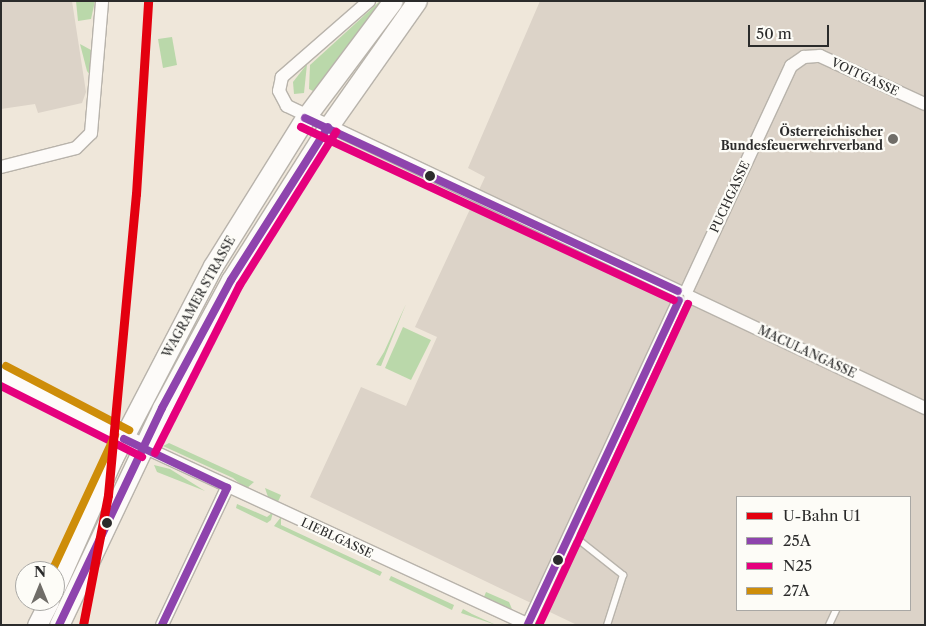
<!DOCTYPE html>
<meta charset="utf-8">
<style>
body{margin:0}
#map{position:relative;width:926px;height:626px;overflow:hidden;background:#efe7da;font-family:"Libre Caslon Text",serif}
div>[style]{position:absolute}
.industrial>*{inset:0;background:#dcd3c8}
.green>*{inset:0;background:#bad8aa}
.roads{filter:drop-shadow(1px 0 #b8b3ab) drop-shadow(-1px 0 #b8b3ab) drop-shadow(0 1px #b8b3ab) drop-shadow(0 -1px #b8b3ab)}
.lane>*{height:6px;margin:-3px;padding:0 3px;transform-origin:3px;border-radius:3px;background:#fdfbf9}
.street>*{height:12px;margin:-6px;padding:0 6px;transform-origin:6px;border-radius:6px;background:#fdfbf9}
.secondary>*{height:16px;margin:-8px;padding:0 8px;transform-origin:8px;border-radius:8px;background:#fdfbf9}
.primary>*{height:19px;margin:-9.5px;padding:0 9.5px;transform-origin:9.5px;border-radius:9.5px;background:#fdfbf9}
.bus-1>*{height:8px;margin:-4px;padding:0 4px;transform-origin:4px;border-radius:4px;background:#8e44ad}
.bus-2>*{height:8px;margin:-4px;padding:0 4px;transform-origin:4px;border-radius:4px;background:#e5007d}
.bus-3>*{height:8px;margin:-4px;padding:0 4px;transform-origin:4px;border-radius:4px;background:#ce8d09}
.metro-1>*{height:9px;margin:-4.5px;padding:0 4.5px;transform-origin:4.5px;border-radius:4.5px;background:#e3000f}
.dots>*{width:14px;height:14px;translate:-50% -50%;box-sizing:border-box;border:2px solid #fdfcf7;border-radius:50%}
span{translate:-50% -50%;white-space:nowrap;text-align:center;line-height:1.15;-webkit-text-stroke:4.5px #fdfcf7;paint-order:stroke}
.street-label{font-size:12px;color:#2b2b2b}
.poi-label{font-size:12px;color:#2b2b2b;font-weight:700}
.right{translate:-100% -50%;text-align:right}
.frame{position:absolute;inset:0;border:2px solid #2b2b2b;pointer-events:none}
.legend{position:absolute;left:736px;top:496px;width:175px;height:115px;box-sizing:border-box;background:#fdfcf7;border:1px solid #a9a8a5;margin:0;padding:6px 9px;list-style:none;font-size:15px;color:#2b2b2b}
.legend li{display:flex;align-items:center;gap:10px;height:25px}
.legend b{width:25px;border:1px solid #a9a8a5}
.north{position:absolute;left:15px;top:561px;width:50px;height:50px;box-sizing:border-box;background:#fdfcf7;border:1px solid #a9a8a5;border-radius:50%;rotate:0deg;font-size:14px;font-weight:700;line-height:20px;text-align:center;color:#2b2b2b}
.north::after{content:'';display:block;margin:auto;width:18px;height:22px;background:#706d68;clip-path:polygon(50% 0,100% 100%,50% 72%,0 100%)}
.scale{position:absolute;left:748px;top:25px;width:81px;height:22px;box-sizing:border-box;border:2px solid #2b2b2b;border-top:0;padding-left:6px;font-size:15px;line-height:18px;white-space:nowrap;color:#2b2b2b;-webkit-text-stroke:4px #fdfcf7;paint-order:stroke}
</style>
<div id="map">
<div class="industrial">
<div style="clip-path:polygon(1px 1px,72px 1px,86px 92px,82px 103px,38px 113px,35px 104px,1px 109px)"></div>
<div style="clip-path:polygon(evenodd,540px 1px,925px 1px,925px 625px,577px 625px,310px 497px,361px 387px,406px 406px,437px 337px,415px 327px,485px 177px,468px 168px,540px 1px,737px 497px,910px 497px,910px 610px,737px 610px,737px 497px)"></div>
</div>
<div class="green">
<div style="clip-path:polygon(76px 1px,95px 1px,91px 19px,78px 21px)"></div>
<div style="clip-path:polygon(380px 1px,384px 1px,354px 42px,313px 91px,309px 89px,310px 65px)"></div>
<div style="clip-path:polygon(172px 37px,177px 65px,163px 68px,158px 39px)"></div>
<div style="clip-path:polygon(80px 44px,91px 50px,90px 75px,87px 71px)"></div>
<div style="clip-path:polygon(307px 64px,304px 93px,294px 94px,293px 82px)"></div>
<div style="clip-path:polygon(406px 304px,381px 366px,376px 365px,384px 352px)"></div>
<div style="clip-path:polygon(403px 327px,431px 340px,411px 380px,385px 368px)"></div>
<div style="clip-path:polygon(169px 443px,254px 482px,246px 489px,233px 478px,163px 446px)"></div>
<div style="clip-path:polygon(154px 465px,170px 469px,205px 491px,157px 472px)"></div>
<div style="clip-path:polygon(265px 488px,281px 495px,277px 504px,269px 500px)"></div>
<div style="clip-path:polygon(237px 504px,267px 517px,273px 512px,271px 520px,267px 523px,236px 508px)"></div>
<div style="clip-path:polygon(281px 517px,281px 525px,382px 572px,380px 576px,274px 526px)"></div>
<div style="clip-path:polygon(391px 576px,454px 605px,452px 610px,389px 580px)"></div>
<div style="clip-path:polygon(486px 592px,509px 602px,512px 609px,488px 601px,484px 597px)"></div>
<div style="clip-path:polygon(463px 609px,472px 614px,496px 625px,461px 613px)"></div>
</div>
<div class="roads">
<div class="lane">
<div style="left:570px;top:533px;width:68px;rotate:38.4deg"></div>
<div style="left:623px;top:575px;width:52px;rotate:107.7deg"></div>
<div style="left:829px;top:625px;width:17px;rotate:-65deg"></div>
</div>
<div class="street">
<div style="left:369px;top:1px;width:116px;rotate:138.9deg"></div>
<div style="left:282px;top:77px;width:14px;rotate:102deg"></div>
<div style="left:279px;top:91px;width:17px;rotate:62deg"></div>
<div style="left:287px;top:106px;width:433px;rotate:25.3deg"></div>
<div style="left:1px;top:167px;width:77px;rotate:-14.2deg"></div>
<div style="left:76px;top:148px;width:21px;rotate:-45deg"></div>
<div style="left:91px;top:133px;width:132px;rotate:-85.2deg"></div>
<div style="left:687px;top:290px;width:247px;rotate:-65.1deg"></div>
<div style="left:791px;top:66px;width:16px;rotate:-35deg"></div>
<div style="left:804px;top:57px;width:16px;rotate:-4deg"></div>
<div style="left:820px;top:56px;width:115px;rotate:24.6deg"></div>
<div style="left:690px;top:297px;width:260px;rotate:25.3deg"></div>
<div style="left:146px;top:448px;width:422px;rotate:24.8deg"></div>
<div style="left:528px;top:624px;width:357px;rotate:-65deg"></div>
<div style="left:162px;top:625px;width:152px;rotate:-64.6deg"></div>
</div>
<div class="secondary">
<div style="left:1px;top:375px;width:162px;rotate:26.7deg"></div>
</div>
<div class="primary">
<div style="left:55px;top:588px;width:142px;rotate:-66deg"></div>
<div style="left:113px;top:458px;width:216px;rotate:-62.5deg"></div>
<div style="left:213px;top:266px;width:174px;rotate:-58.1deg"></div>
<div style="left:305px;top:118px;width:146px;rotate:-53.1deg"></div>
<div style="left:37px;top:625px;width:27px;rotate:-63deg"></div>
<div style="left:59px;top:625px;width:240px;rotate:-64.6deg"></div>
<div style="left:162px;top:408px;width:145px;rotate:-61.7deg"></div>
<div style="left:231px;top:280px;width:181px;rotate:-57.6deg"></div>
<div style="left:328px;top:127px;width:154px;rotate:-54.8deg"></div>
</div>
</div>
<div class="bus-1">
<div style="left:305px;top:118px;width:411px;rotate:24.9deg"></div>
<div style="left:124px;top:439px;width:114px;rotate:25.4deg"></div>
<div style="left:528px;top:624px;width:357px;rotate:-65deg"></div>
<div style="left:59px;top:625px;width:240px;rotate:-64.6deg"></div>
<div style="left:162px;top:408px;width:145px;rotate:-61.7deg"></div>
<div style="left:231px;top:280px;width:181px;rotate:-57.6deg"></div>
<div style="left:162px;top:625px;width:152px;rotate:-64.6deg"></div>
</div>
<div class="bus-2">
<div style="left:301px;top:127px;width:411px;rotate:24.9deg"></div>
<div style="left:1px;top:386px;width:158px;rotate:26.7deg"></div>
<div style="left:155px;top:453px;width:188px;rotate:-63.2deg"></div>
<div style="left:240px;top:285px;width:181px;rotate:-57.9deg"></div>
<div style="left:539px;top:625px;width:354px;rotate:-65.1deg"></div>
</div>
<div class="bus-3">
<div style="left:6px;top:366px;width:139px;rotate:27.5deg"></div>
<div style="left:52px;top:571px;width:150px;rotate:-65.1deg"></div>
</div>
<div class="metro-1">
<div style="left:83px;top:625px;width:132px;rotate:-79.1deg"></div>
<div style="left:108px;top:495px;width:302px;rotate:-84.7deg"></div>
<div style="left:136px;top:194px;width:193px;rotate:-86.4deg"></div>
</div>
<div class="dots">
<div style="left:893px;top:139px;background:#706d68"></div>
<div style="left:430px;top:176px;background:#2b2b2b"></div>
<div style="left:107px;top:523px;background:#2b2b2b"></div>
<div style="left:558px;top:560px;background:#2b2b2b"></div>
</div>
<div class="street-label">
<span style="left:865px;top:77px;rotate:25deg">VOITGASSE</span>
<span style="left:730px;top:197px;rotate:-65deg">PUCHGASSE</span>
<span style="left:199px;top:297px;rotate:-61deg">WAGRAMER STRASSE</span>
<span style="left:807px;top:352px;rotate:25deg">MACULANGASSE</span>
<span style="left:337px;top:538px;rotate:25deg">LIEBLGASSE</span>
</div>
<div class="poi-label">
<span class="right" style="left:883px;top:139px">Österreichischer<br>Bundesfeuerwehrverband</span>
</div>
<div class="frame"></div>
<ul class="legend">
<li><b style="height:6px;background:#e3000f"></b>U-Bahn U1</li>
<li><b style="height:6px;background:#8e44ad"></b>25A</li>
<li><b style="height:6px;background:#e5007d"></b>N25</li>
<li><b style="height:6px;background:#ce8d09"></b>27A</li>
</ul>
<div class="north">N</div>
<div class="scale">50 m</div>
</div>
